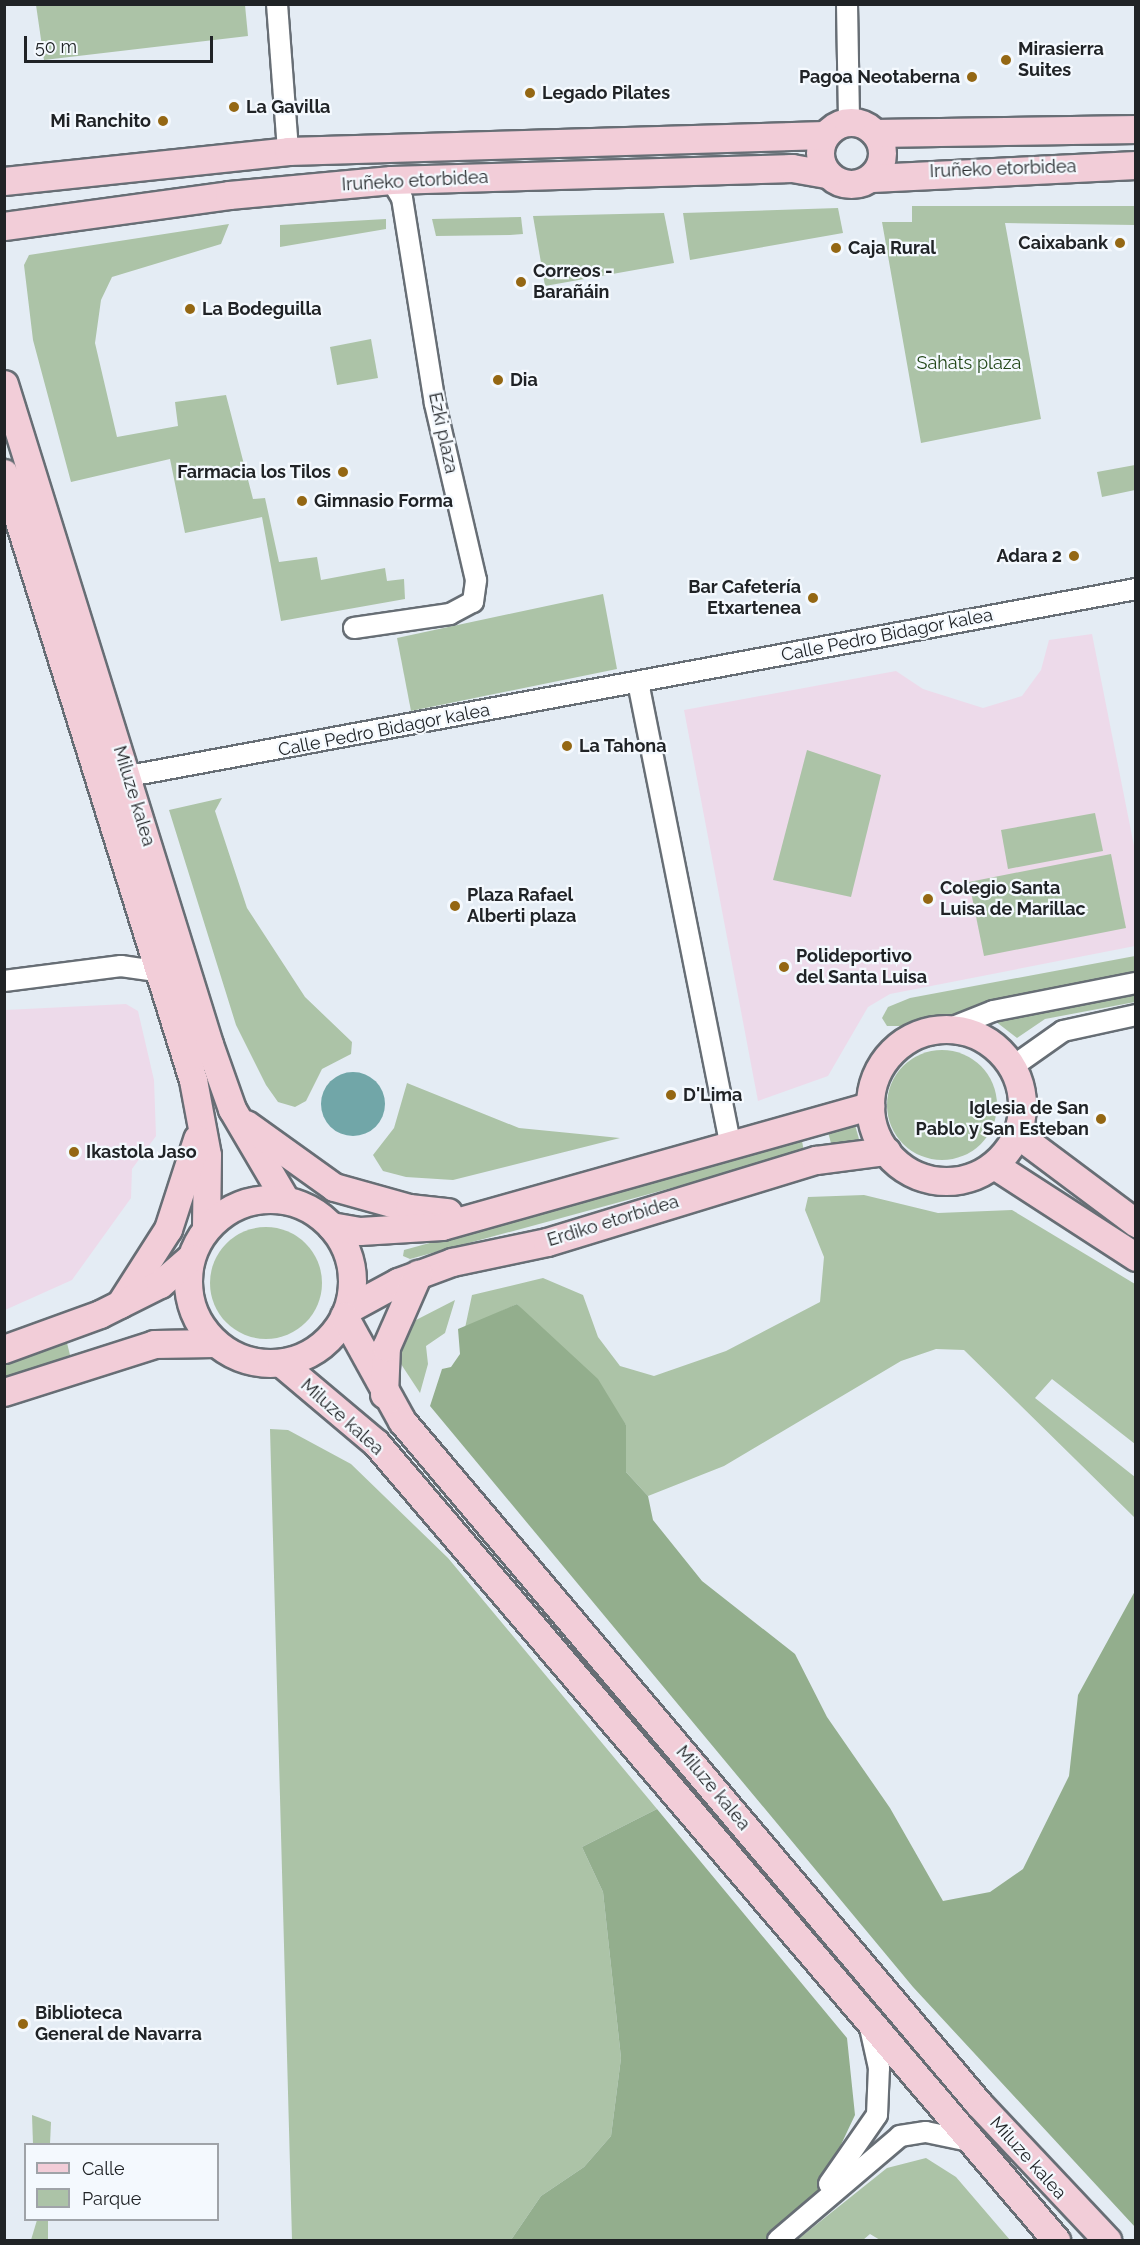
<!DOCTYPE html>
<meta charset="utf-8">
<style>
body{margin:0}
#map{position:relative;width:1140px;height:2245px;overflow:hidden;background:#e4ecf4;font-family:Raleway,sans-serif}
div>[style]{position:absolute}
.education>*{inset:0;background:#eddaea}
.green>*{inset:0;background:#acc3a7}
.round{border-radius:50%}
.forest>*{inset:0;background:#93ae8d}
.water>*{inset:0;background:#71a6a8}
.roads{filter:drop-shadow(2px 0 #676e75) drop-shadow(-2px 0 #676e75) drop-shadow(0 2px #676e75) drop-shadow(0 -2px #676e75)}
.street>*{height:20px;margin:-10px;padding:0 10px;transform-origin:10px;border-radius:10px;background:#fff}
.secondary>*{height:27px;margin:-13.5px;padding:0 13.5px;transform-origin:13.5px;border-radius:13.5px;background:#f2cdd8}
.secondary>.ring{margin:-13.5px;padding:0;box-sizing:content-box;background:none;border:27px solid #f2cdd8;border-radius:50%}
.dots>*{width:16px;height:16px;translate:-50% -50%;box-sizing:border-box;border:3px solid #f4f9fe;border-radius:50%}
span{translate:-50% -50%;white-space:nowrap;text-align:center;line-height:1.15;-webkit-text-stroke:4.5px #f4f9fe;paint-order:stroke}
.poi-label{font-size:18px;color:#202326;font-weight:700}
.left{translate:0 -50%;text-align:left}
.right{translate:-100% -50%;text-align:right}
.street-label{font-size:18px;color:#202326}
.park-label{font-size:18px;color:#214617}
.frame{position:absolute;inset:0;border:6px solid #202326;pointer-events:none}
.legend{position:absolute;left:24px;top:2143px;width:195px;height:78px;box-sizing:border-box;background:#f4f9fe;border:2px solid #9fa3a8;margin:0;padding:8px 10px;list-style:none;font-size:18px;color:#202326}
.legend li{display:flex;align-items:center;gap:12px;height:30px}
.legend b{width:30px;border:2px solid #9fa3a8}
.scale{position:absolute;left:24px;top:36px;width:189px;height:27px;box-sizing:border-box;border:3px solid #202326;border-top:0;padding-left:8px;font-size:18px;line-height:21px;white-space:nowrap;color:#202326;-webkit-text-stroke:4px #f4f9fe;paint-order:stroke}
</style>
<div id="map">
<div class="education">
<div style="clip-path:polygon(1092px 634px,1135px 851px,1135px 946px,890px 994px,868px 1007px,828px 1076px,758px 1101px,684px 710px,896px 671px,923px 689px,983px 708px,1022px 696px,1041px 670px,1049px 640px)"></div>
<div style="clip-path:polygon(126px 1004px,138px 1011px,154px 1080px,156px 1136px,132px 1169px,131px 1198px,72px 1280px,5px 1310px,5px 1010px)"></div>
</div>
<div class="green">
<div style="clip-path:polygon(36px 5px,245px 5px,248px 36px,44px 60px)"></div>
<div style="clip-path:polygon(912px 206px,1135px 206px,1135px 225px,1005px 223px,1041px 419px,921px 443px,882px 222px,912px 222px)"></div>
<div style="clip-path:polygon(838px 208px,843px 233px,690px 260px,683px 213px)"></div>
<div style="clip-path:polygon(664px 213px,674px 263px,545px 286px,533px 216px)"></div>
<div style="clip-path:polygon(521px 217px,523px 234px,510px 235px,436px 236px,432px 219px)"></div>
<div style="clip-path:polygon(386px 219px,386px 229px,280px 247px,280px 225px)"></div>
<div style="clip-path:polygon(229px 224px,221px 244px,112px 277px,101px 300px,95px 343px,117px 437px,178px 426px,175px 402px,226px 395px,253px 499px,265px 498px,279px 562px,317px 557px,321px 580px,385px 568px,387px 581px,404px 579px,405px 599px,281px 621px,262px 517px,185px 533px,170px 459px,71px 482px,33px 340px,24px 265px,29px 255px)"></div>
<div style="clip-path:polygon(371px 339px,378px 378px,337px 385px,330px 347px)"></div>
<div style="clip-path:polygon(1135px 465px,1135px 490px,1102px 497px,1097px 472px)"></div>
<div style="clip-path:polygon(603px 594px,617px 669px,411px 711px,397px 638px)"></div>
<div style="clip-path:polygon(807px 750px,881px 775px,851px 897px,773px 880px)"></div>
<div style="clip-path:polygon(222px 798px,215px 811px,247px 908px,305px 997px,352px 1042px,351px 1054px,322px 1069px,306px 1101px,295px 1107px,278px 1102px,266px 1085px,236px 1025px,169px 810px)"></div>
<div style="clip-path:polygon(1095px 813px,1103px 851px,1008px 869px,1001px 830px)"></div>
<div style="clip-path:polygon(1111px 854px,1126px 928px,984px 956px,969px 882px)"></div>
<div style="clip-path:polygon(1135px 956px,1135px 974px,901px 1026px,887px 1026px,882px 1018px,888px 1007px,910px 998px)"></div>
<div style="clip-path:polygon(1135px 995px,1135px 1002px,1045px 1019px,1017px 1038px,995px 1021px)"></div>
<div class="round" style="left:887px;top:1050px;width:110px;height:110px"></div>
<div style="clip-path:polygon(407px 1083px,519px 1128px,620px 1138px,453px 1180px,406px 1177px,383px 1171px,373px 1155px,394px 1128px)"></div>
<div style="clip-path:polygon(855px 1125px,859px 1139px,832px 1147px,828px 1132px)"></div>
<div style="clip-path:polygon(802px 1141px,804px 1152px,410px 1259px,403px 1256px,404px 1250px)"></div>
<div style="clip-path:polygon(864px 1195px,938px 1213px,1012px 1210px,1135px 1284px,1135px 1444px,1052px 1379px,1035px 1398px,1135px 1477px,1135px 1518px,964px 1350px,936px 1349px,901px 1361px,724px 1466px,648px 1496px,626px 1472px,626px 1425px,517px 1304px,465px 1328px,472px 1295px,543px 1278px,583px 1295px,598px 1337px,620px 1366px,654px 1376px,726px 1351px,820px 1302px,824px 1257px,805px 1210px,808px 1197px)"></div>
<div class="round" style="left:210px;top:1227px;width:112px;height:112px"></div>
<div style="clip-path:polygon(455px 1300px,445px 1333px,426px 1346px,428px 1364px,420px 1393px,399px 1361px,404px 1337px,416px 1320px)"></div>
<div style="clip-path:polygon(67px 1343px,70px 1355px,5px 1378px,5px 1365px)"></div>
<div style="clip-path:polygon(270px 1429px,288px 1430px,351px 1464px,448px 1558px,657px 1809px,582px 1847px,603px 1892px,621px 2058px,611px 2136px,584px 2167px,541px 2196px,511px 2240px,292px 2240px)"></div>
<div style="clip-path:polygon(32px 2115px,51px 2122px,50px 2144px,33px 2144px)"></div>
<div style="clip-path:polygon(926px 2158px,956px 2177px,1010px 2240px,880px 2240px,870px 2234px,863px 2240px,797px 2240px,887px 2168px)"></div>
<div style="clip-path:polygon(37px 2220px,48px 2220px,48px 2240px,31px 2240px)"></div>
</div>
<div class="forest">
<div style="clip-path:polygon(517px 1304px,598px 1379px,626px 1425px,626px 1472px,648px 1496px,653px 1520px,702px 1581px,795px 1654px,827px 1717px,890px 1808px,943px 1901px,990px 1892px,1023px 1869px,1069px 1776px,1078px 1695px,1135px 1591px,1135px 2227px,913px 1987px,430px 1406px,442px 1369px,451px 1367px,460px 1354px,458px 1329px)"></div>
<div style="clip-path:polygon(657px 1809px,847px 2038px,855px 2115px,796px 2240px,511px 2240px,541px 2196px,584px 2167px,611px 2136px,621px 2058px,603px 1892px,582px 1847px)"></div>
</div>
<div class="water">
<div class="round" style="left:321px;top:1072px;width:64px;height:64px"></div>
</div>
<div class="roads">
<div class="street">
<div style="left:277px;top:4px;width:147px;rotate:85.7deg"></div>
<div style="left:847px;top:4px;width:118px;rotate:89deg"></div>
<div style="left:354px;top:628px;width:97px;rotate:-8.3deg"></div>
<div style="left:450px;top:614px;width:26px;rotate:-28deg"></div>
<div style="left:473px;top:602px;width:22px;rotate:-82deg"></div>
<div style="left:476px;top:580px;width:181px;rotate:-103.1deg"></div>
<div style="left:435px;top:404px;width:209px;rotate:-99.1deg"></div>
<div style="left:402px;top:198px;width:21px;rotate:-121deg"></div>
<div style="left:638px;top:682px;width:475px;rotate:78.7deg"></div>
<div style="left:129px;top:776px;width:1024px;rotate:-10.52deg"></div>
<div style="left:4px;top:981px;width:118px;rotate:-7.3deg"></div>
<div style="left:121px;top:966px;width:41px;rotate:8.3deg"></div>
<div style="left:948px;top:1029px;width:48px;rotate:-21.8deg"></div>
<div style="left:993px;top:1011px;width:146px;rotate:-11.1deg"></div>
<div style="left:1012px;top:1067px;width:62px;rotate:-35.2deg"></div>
<div style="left:1063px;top:1031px;width:75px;rotate:-12.4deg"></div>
<div style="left:829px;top:2184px;width:84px;rotate:-55.2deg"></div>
<div style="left:877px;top:2115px;width:47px;rotate:-87.6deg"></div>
<div style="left:879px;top:2068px;width:46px;rotate:-102.5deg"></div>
<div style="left:778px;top:2240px;width:160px;rotate:-40.4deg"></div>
<div style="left:900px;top:2136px;width:26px;rotate:-9deg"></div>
<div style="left:926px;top:2132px;width:44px;rotate:11.8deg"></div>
</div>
<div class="secondary">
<div class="ring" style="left:820px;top:122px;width:35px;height:35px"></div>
<div style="left:875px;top:133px;width:261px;rotate:-0.9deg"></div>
<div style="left:872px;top:178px;width:264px;rotate:-2.8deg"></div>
<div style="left:4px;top:181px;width:286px;rotate:-6deg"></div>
<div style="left:288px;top:151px;width:537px;rotate:-1.71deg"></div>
<div style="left:4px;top:226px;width:227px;rotate:-7.8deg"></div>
<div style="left:229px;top:195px;width:163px;rotate:-5.3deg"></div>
<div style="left:391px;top:180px;width:401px;rotate:-1.7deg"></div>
<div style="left:792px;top:168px;width:36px;rotate:10deg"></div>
<div style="left:4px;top:384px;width:691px;rotate:72.74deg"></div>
<div style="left:209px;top:1044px;width:69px;rotate:70.5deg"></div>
<div style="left:232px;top:1109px;width:104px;rotate:59.5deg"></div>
<div style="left:4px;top:473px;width:636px;rotate:72.71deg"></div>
<div style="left:193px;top:1080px;width:76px;rotate:79.4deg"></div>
<div style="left:207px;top:1155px;width:72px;rotate:90.8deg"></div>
<div class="ring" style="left:870px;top:1029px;width:125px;height:125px"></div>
<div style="left:246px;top:1124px;width:108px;rotate:35.6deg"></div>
<div style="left:334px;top:1187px;width:78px;rotate:15.6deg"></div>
<div style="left:409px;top:1208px;width:39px;rotate:6deg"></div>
<div style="left:1017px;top:1134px;width:149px;rotate:36.8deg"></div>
<div style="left:994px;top:1165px;width:169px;rotate:32.9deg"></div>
<div class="ring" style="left:188px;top:1199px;width:137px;height:137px"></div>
<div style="left:331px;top:1226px;width:29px;rotate:10deg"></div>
<div style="left:360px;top:1231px;width:82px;rotate:-3.5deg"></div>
<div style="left:442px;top:1226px;width:445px;rotate:-15.7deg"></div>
<div style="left:120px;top:1304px;width:89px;rotate:-57.4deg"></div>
<div style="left:168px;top:1229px;width:95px;rotate:-72.1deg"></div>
<div style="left:348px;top:1309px;width:57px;rotate:-28.4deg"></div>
<div style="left:398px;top:1282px;width:58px;rotate:-20.3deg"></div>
<div style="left:452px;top:1262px;width:97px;rotate:-11.9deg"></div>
<div style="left:547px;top:1242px;width:281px;rotate:-17deg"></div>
<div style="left:816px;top:1160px;width:71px;rotate:-7.3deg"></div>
<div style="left:344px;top:1316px;width:120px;rotate:61.1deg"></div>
<div style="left:402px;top:1421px;width:894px;rotate:49.81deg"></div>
<div style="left:979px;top:2104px;width:187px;rotate:46.7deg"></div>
<div style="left:4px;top:1349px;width:102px;rotate:-20deg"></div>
<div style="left:100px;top:1314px;width:67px;rotate:-26.6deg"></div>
<div style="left:160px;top:1284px;width:40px;rotate:-41deg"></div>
<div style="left:281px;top:1363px;width:124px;rotate:40.1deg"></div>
<div style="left:376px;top:1443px;width:1048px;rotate:49.53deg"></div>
<div style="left:4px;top:1392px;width:157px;rotate:-17.7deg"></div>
<div style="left:154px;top:1344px;width:61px;rotate:-0.9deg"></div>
<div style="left:384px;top:1394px;width:47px;rotate:-87.6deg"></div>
<div style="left:386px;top:1347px;width:80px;rotate:-66.3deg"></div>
</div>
</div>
<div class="dots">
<div style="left:1006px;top:60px;background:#946713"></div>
<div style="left:972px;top:77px;background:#946713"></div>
<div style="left:530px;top:93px;background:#946713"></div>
<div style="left:234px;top:107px;background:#946713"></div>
<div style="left:163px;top:121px;background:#946713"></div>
<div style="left:1120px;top:243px;background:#946713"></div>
<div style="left:836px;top:248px;background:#946713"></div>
<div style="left:521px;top:282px;background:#946713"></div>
<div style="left:190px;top:309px;background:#946713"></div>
<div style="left:498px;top:380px;background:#946713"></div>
<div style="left:343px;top:472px;background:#946713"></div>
<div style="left:302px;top:501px;background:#946713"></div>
<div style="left:1074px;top:556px;background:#946713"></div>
<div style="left:813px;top:598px;background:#946713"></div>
<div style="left:567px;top:746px;background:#946713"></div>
<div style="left:928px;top:899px;background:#946713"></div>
<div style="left:455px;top:906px;background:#946713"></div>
<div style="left:784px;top:967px;background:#946713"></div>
<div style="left:671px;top:1095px;background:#946713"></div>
<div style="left:1101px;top:1119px;background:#946713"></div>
<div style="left:74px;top:1152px;background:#946713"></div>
<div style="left:23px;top:2024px;background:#946713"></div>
</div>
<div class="poi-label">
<span class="left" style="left:1018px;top:60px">Mirasierra<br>Suites</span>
<span class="right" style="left:960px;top:77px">Pagoa Neotaberna</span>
<span class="left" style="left:542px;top:93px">Legado Pilates</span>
<span class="left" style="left:246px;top:107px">La Gavilla</span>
<span class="right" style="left:151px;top:121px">Mi Ranchito</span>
<span class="right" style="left:1108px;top:243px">Caixabank</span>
<span class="left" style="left:848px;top:248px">Caja Rural</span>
<span class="left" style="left:533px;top:282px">Correos -<br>Barañáin</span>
<span class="left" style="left:202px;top:309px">La Bodeguilla</span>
<span class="left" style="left:510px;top:380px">Dia</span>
<span class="right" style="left:331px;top:472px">Farmacia los Tilos</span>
<span class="left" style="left:314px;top:501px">Gimnasio Forma</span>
<span class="right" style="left:1062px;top:556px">Adara 2</span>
<span class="right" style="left:801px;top:598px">Bar Cafetería<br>Etxartenea</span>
<span class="left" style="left:579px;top:746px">La Tahona</span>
<span class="left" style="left:940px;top:899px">Colegio Santa<br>Luisa de Marillac</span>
<span class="left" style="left:467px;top:906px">Plaza Rafael<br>Alberti plaza</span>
<span class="left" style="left:796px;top:967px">Polideportivo<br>del Santa Luisa</span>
<span class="left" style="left:683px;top:1095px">D'Lima</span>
<span class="right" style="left:1089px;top:1119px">Iglesia de San<br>Pablo y San Esteban</span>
<span class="left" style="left:86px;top:1152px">Ikastola Jaso</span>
<span class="left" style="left:35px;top:2024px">Biblioteca<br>General de Navarra</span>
</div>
<div class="street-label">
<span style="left:1003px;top:169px;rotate:-2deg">Iruñeko etorbidea</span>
<span style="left:415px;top:181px;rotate:-3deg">Iruñeko etorbidea</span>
<span style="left:443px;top:433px;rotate:78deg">Ezki plaza</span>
<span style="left:887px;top:635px;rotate:-11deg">Calle Pedro Bidagor kalea</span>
<span style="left:384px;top:730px;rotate:-11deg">Calle Pedro Bidagor kalea</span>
<span style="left:134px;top:796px;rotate:73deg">Miluze kalea</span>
<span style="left:613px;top:1221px;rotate:-17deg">Erdiko etorbidea</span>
<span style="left:342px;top:1417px;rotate:42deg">Miluze kalea</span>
<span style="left:713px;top:1788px;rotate:50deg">Miluze kalea</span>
<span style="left:1028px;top:2158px;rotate:48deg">Miluze kalea</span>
</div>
<div class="park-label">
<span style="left:969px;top:363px">Sahats plaza</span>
</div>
<div class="frame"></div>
<ul class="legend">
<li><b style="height:8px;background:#f2cdd8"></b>Calle</li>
<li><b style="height:16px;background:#acc3a7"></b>Parque</li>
</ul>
<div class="scale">50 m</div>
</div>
